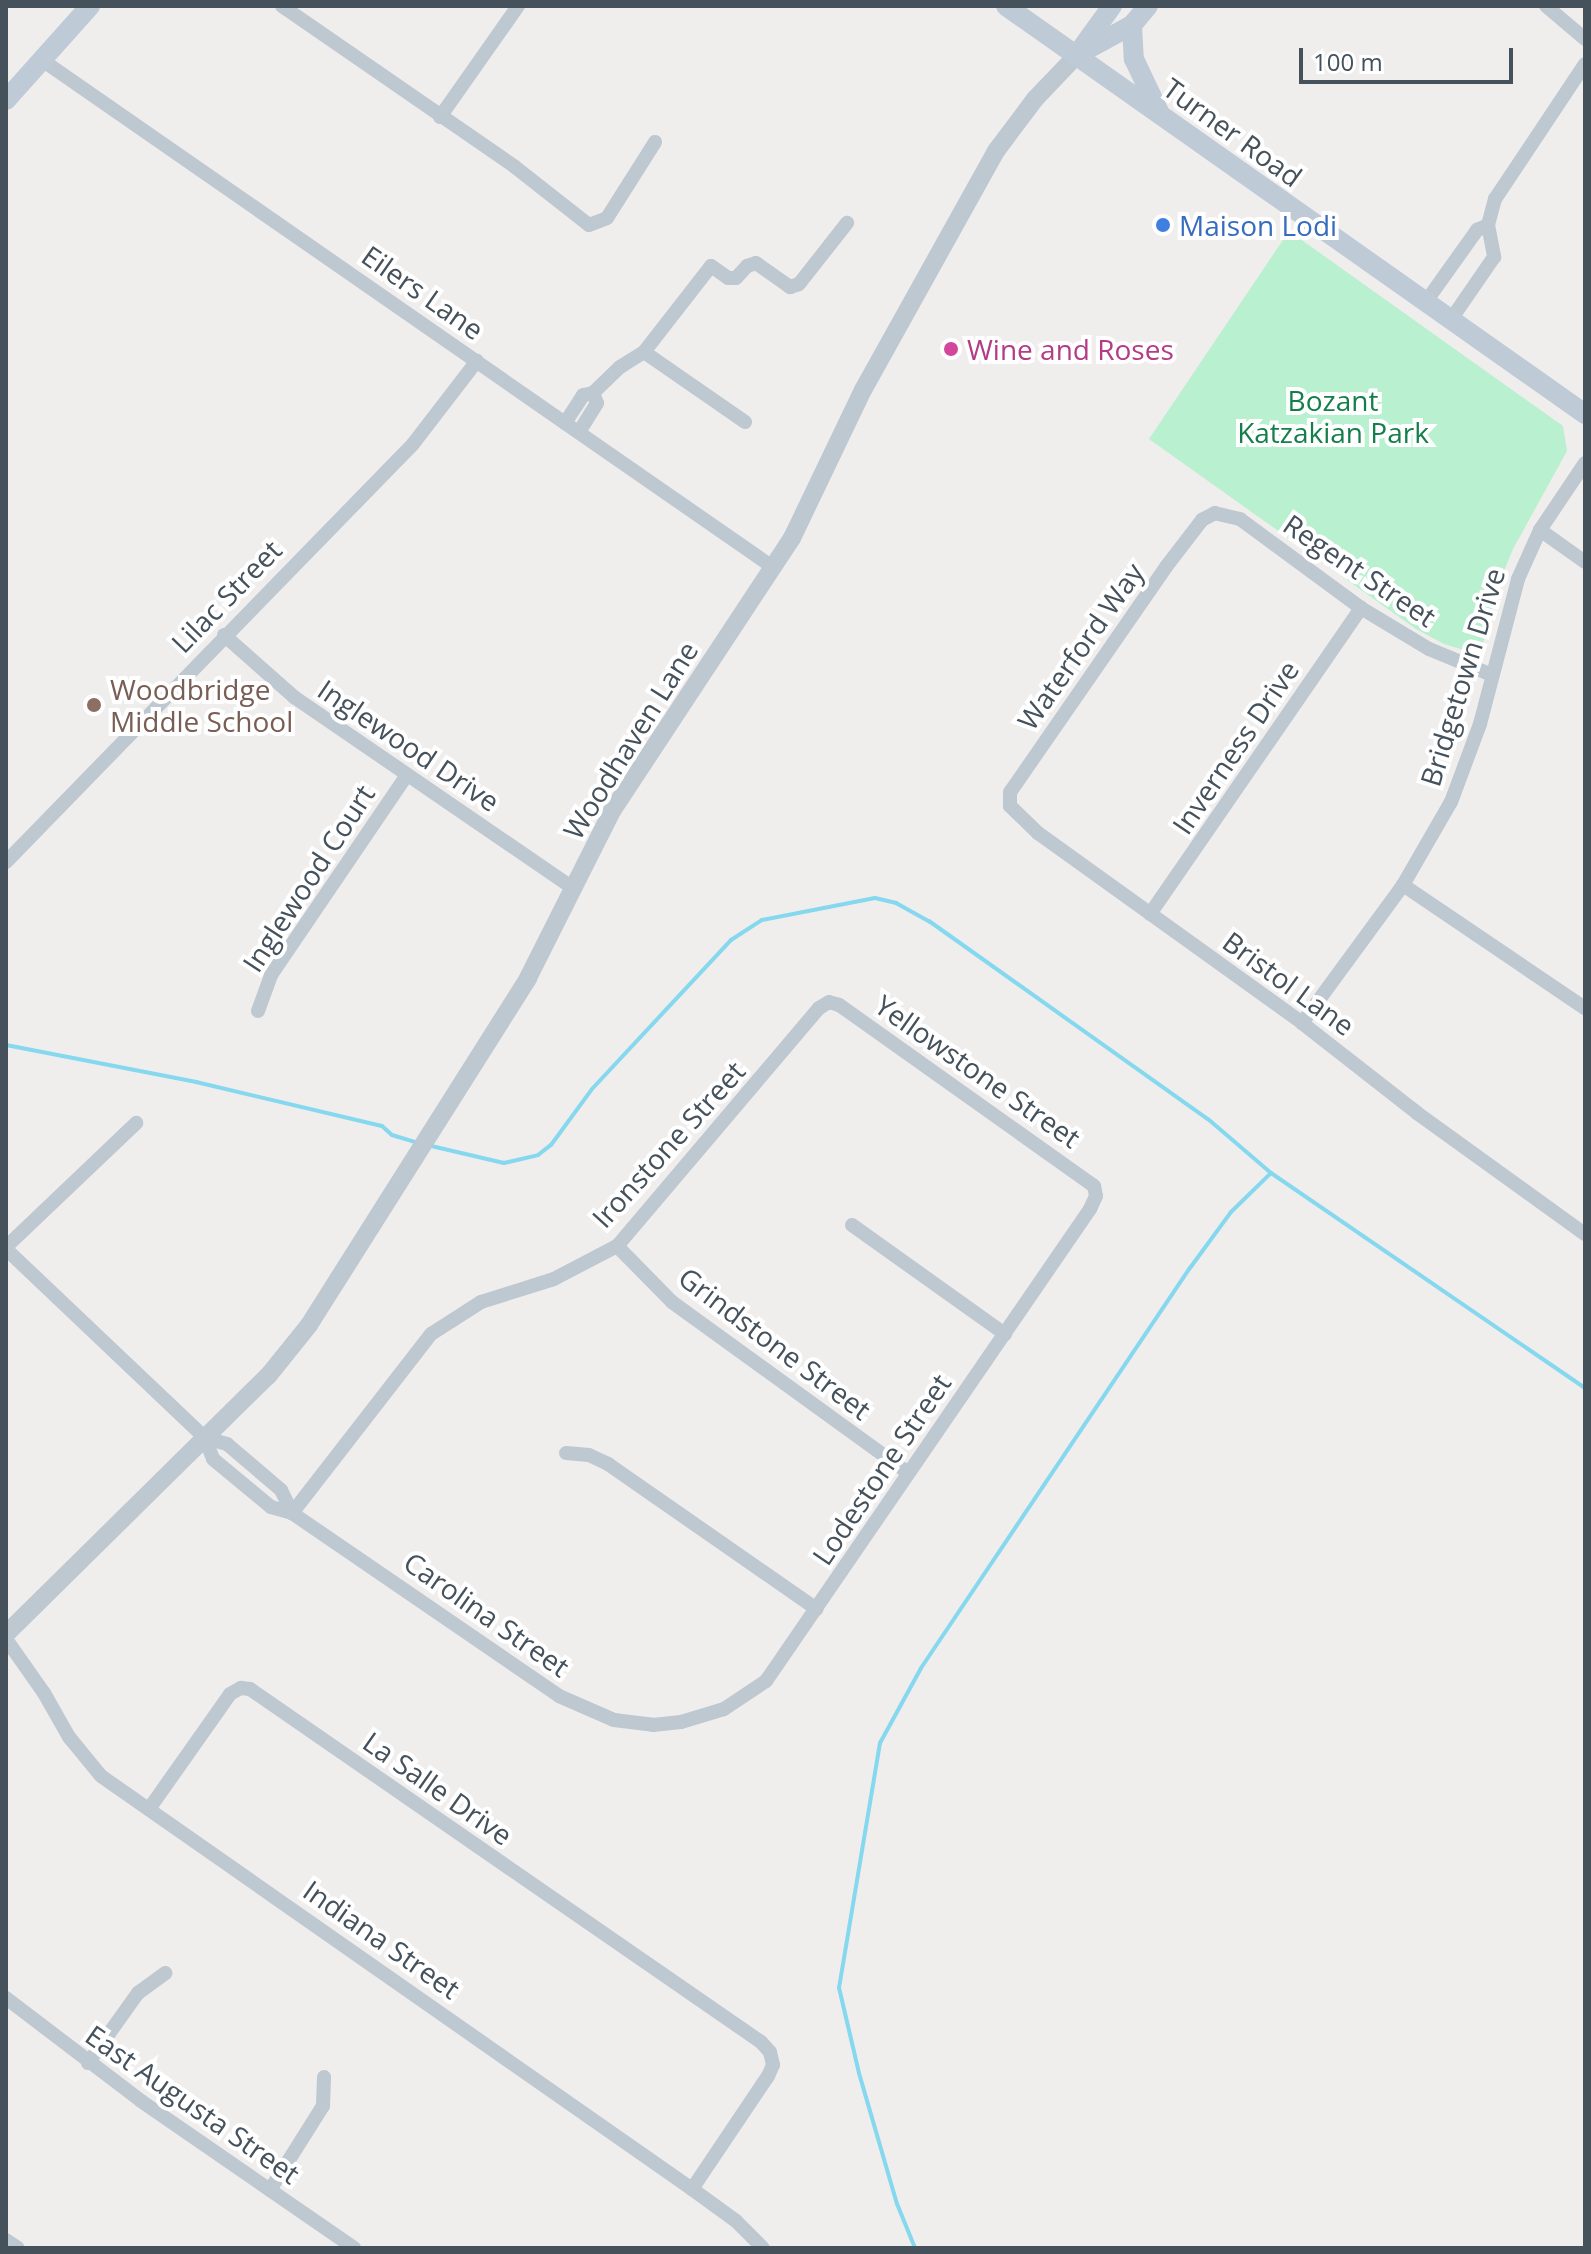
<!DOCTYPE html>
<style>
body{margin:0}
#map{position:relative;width:1591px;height:2254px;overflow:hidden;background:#f0eded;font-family:"Open Sans",sans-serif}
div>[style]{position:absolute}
.green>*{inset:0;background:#b9f0cf}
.stream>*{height:4px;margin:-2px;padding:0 2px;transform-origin:2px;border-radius:2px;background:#85d8ee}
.minor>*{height:14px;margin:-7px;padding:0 7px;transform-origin:7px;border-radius:7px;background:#bdc8d0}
.tertiary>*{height:18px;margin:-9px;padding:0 9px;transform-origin:9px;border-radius:9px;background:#bdc8d0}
.secondary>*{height:20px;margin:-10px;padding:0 10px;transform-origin:10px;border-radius:10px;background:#bfcad7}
.dots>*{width:22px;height:22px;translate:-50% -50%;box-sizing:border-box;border:4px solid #fff;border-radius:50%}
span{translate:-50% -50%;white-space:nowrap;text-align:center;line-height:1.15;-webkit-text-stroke:8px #fff;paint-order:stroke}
.street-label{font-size:28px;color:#45515b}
.shop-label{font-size:28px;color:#366cbe}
.left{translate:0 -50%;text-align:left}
.hotel-label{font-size:28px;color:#b23c85}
.park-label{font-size:28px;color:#147f4a}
.education-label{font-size:28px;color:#785e54}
.frame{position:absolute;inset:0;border:8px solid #45515b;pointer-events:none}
.scale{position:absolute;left:1299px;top:48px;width:214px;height:36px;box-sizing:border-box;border:4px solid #45515b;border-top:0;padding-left:10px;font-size:24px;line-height:28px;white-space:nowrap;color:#45515b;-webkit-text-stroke:6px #fff;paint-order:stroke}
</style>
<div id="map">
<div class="green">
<div style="clip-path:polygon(1289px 231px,1563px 426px,1567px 451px,1513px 549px,1497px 588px,1483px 644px,1470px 652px,1444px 644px,1416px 629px,1149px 439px)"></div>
</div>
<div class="stream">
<div style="left:6px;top:1045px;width:194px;rotate:11deg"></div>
<div style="left:196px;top:1082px;width:191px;rotate:13.3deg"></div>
<div style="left:382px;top:1126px;width:13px;rotate:42deg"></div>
<div style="left:392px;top:1135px;width:27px;rotate:17deg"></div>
<div style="left:427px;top:1145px;width:79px;rotate:13.2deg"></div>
<div style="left:504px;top:1163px;width:35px;rotate:-13deg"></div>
<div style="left:538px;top:1155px;width:16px;rotate:-38deg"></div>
<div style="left:551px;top:1145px;width:69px;rotate:-53.8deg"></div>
<div style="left:592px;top:1089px;width:204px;rotate:-47deg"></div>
<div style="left:731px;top:940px;width:37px;rotate:-33deg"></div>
<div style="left:762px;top:920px;width:115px;rotate:-11deg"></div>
<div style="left:875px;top:898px;width:22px;rotate:13deg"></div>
<div style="left:896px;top:903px;width:38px;rotate:29deg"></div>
<div style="left:929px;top:921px;width:342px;rotate:35.4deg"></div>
<div style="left:1208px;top:1119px;width:83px;rotate:40.6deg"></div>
<div style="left:1271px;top:1173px;width:381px;rotate:34.4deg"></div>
<div style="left:915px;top:2248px;width:48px;rotate:-112.2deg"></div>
<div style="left:897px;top:2204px;width:136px;rotate:-106.2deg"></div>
<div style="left:859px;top:2073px;width:87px;rotate:-103.2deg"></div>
<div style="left:839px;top:1988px;width:248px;rotate:-80.5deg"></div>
<div style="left:880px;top:1743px;width:85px;rotate:-61.3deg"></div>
<div style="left:921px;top:1668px;width:482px;rotate:-56.1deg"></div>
<div style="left:1190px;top:1268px;width:69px;rotate:-53.8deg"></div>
<div style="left:1231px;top:1212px;width:56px;rotate:-44.3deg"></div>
</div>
<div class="minor">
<div style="left:282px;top:6px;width:283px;rotate:34.6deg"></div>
<div style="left:515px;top:167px;width:94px;rotate:38.1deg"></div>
<div style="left:589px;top:225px;width:19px;rotate:-21deg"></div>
<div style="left:607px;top:218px;width:90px;rotate:-57.7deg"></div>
<div style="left:1546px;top:6px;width:51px;rotate:40.2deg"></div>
<div style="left:42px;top:60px;width:891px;rotate:34.76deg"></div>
<div style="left:440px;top:117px;width:136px;rotate:-54.9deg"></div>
<div style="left:1488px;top:225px;width:27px;rotate:-75deg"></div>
<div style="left:1495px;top:199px;width:162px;rotate:-56.3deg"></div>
<div style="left:1425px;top:303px;width:90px;rotate:-54.5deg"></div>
<div style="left:1477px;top:230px;width:12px;rotate:-24deg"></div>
<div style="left:1488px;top:225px;width:33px;rotate:79deg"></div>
<div style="left:1494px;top:257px;width:78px;rotate:124.5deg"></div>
<div style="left:644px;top:352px;width:123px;rotate:34.7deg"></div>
<div style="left:565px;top:423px;width:33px;rotate:-57deg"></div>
<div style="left:583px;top:395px;width:10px;rotate:-11deg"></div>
<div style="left:593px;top:393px;width:37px;rotate:-44deg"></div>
<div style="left:620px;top:367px;width:28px;rotate:-32deg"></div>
<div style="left:644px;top:352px;width:109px;rotate:-52.1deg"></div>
<div style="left:711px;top:266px;width:21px;rotate:35deg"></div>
<div style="left:728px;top:278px;width:8px"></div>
<div style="left:736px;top:278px;width:16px;rotate:-47deg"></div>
<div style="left:747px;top:266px;width:9px;rotate:-18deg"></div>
<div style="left:756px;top:263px;width:42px;rotate:35.2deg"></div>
<div style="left:790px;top:287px;width:9px;rotate:-18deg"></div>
<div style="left:799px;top:284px;width:78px;rotate:-51.8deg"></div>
<div style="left:579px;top:432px;width:34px;rotate:-58deg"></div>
<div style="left:597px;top:403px;width:11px;rotate:-112deg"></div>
<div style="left:1540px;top:530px;width:55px;rotate:35.4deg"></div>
<div style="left:224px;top:635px;width:94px;rotate:41.5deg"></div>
<div style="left:294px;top:697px;width:338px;rotate:34.4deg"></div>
<div style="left:1492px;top:675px;width:68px;rotate:-157.6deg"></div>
<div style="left:1429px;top:649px;width:79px;rotate:-148.9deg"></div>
<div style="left:1361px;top:608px;width:150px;rotate:-143.7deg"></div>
<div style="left:1240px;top:519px;width:26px;rotate:-167deg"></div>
<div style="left:1215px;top:513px;width:15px;rotate:152deg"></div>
<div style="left:1202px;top:520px;width:59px;rotate:127.5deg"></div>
<div style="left:1166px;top:567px;width:274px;rotate:124.7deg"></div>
<div style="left:1010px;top:792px;width:14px;rotate:90deg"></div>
<div style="left:1010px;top:806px;width:39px;rotate:44deg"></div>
<div style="left:1038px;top:833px;width:325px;rotate:35.7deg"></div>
<div style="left:1302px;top:1023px;width:146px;rotate:38deg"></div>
<div style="left:1417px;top:1113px;width:207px;rotate:35.8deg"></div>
<div style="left:6px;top:862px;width:583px;rotate:-45.76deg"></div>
<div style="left:413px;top:444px;width:105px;rotate:-52.4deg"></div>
<div style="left:1403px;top:885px;width:220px;rotate:34.1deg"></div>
<div style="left:1150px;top:914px;width:372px;rotate:-55.4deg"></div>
<div style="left:258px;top:1011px;width:38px;rotate:-70deg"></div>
<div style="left:271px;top:975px;width:242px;rotate:-55.8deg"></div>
<div style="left:1302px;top:1023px;width:171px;rotate:-53.8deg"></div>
<div style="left:1403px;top:885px;width:96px;rotate:-60deg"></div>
<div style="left:1451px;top:802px;width:83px;rotate:-69.6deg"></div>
<div style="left:1480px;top:724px;width:150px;rotate:-75.3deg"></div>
<div style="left:1518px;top:579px;width:54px;rotate:-65.8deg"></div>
<div style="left:1540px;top:530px;width:81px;rotate:-56.1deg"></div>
<div style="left:852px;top:1225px;width:188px;rotate:35.5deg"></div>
<div style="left:617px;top:1246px;width:78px;rotate:45.5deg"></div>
<div style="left:672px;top:1302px;width:291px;rotate:35.9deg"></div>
<div style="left:6px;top:1247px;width:180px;rotate:-43.6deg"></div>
<div style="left:6px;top:1249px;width:274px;rotate:43.5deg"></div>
<div style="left:205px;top:1438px;width:22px;rotate:69deg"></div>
<div style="left:213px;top:1459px;width:75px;rotate:39.6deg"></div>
<div style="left:271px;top:1507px;width:22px;rotate:16deg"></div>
<div style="left:292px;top:1513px;width:324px;rotate:34.4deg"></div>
<div style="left:559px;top:1696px;width:60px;rotate:23.6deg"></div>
<div style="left:614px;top:1720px;width:39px;rotate:7deg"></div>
<div style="left:653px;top:1725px;width:28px;rotate:-6deg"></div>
<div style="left:681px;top:1722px;width:45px;rotate:-16.8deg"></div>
<div style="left:724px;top:1709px;width:50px;rotate:-33.7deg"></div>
<div style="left:766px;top:1681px;width:573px;rotate:-55.53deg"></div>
<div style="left:1090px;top:1209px;width:14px;rotate:-65deg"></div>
<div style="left:1096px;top:1196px;width:10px;rotate:-101deg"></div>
<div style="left:1094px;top:1186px;width:313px;rotate:-144.6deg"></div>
<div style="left:839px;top:1005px;width:10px;rotate:-163deg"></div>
<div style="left:829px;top:1002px;width:12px;rotate:149deg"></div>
<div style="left:819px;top:1008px;width:312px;rotate:130.3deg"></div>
<div style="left:617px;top:1246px;width:71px;rotate:152.4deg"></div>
<div style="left:554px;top:1279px;width:77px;rotate:162.5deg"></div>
<div style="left:481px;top:1302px;width:59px;rotate:147.4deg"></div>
<div style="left:431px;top:1334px;width:227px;rotate:127.8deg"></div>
<div style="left:205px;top:1438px;width:23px;rotate:15deg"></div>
<div style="left:227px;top:1444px;width:71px;rotate:40.4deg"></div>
<div style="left:281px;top:1490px;width:25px;rotate:64deg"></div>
<div style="left:566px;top:1453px;width:23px;rotate:5deg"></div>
<div style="left:589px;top:1455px;width:21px;rotate:25deg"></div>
<div style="left:608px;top:1464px;width:254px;rotate:34.8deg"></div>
<div style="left:6px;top:1639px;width:66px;rotate:54.9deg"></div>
<div style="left:44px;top:1693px;width:51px;rotate:60.4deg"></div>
<div style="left:69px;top:1737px;width:50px;rotate:50.6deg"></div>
<div style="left:101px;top:1776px;width:721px;rotate:34.95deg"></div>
<div style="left:692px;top:2189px;width:54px;rotate:36deg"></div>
<div style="left:736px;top:2221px;width:38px;rotate:45deg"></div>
<div style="left:149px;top:1809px;width:141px;rotate:-54.8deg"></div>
<div style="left:230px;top:1694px;width:13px;rotate:-29deg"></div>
<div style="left:241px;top:1688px;width:9px;rotate:6deg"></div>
<div style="left:250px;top:1689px;width:621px;rotate:34.64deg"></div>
<div style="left:761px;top:2042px;width:13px;rotate:48deg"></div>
<div style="left:770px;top:2052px;width:13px;rotate:77deg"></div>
<div style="left:773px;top:2065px;width:12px;rotate:114deg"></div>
<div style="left:768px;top:2076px;width:136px;rotate:123.9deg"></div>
<div style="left:6px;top:1998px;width:170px;rotate:37.3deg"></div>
<div style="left:141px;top:2101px;width:259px;rotate:34.6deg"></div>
<div style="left:88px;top:2063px;width:86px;rotate:-54.5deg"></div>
<div style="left:138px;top:1993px;width:34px;rotate:-36deg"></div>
<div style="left:270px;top:2190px;width:99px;rotate:-57.8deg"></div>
<div style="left:323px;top:2106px;width:29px;rotate:-88deg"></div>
<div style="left:6px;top:2240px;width:14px;rotate:34deg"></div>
</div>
<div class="tertiary">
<div style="left:6px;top:1634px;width:368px;rotate:-44.6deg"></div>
<div style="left:268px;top:1376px;width:65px;rotate:-51.2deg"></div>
<div style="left:309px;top:1325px;width:410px;rotate:-57.7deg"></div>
<div style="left:528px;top:978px;width:187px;rotate:-63.3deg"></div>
<div style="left:612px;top:811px;width:327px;rotate:-56.6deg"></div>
<div style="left:792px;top:538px;width:164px;rotate:-64.4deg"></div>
<div style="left:863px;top:390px;width:274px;rotate:-60.9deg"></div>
<div style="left:996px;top:151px;width:65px;rotate:-53.1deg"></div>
<div style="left:1035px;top:99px;width:61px;rotate:-46.3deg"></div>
</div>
<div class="secondary">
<div style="left:1006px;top:6px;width:708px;rotate:35.17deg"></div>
<div style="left:1132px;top:25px;width:34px;rotate:87deg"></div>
<div style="left:1134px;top:59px;width:59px;rotate:64.7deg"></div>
<div style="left:1081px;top:49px;width:53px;rotate:-54.2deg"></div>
<div style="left:1077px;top:55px;width:63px;rotate:-28.6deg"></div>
<div style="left:1132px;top:25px;width:25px;rotate:-50deg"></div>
<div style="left:6px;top:100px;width:126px;rotate:-48.2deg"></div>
</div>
<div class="dots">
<div style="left:1163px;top:225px;background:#3f7fe0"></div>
<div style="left:951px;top:349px;background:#d1479c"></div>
<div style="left:94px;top:705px;background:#8d6e63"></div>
</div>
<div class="street-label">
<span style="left:1233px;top:132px;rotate:36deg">Turner Road</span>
<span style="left:423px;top:292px;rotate:35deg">Eilers Lane</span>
<span style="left:1360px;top:570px;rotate:34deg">Regent Street</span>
<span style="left:226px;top:596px;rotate:-46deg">Lilac Street</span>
<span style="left:1080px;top:646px;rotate:-55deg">Waterford Way</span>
<span style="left:1462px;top:677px;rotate:-73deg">Bridgetown Drive</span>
<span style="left:630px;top:740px;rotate:-58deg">Woodhaven Lane</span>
<span style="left:409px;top:745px;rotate:34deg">Inglewood Drive</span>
<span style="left:1235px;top:747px;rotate:-56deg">Inverness Drive</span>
<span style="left:308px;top:878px;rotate:-57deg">Inglewood Court</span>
<span style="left:1289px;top:983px;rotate:36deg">Bristol Lane</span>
<span style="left:978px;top:1071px;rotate:35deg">Yellowstone Street</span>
<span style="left:668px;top:1144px;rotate:-48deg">Ironstone Street</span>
<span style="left:775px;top:1343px;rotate:37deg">Grindstone Street</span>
<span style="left:881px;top:1469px;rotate:-56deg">Lodestone Street</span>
<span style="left:487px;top:1614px;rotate:35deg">Carolina Street</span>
<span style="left:438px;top:1788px;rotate:35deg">La Salle Drive</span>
<span style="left:382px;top:1939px;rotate:35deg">Indiana Street</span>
<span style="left:193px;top:2104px;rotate:35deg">East Augusta Street</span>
</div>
<div class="shop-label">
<span class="left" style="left:1179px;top:225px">Maison Lodi</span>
</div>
<div class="hotel-label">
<span class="left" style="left:967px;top:349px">Wine and Roses</span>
</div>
<div class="park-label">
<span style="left:1333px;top:416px">Bozant<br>Katzakian Park</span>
</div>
<div class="education-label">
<span class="left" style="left:110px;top:705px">Woodbridge<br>Middle School</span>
</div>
<div class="frame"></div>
<div class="scale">100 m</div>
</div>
